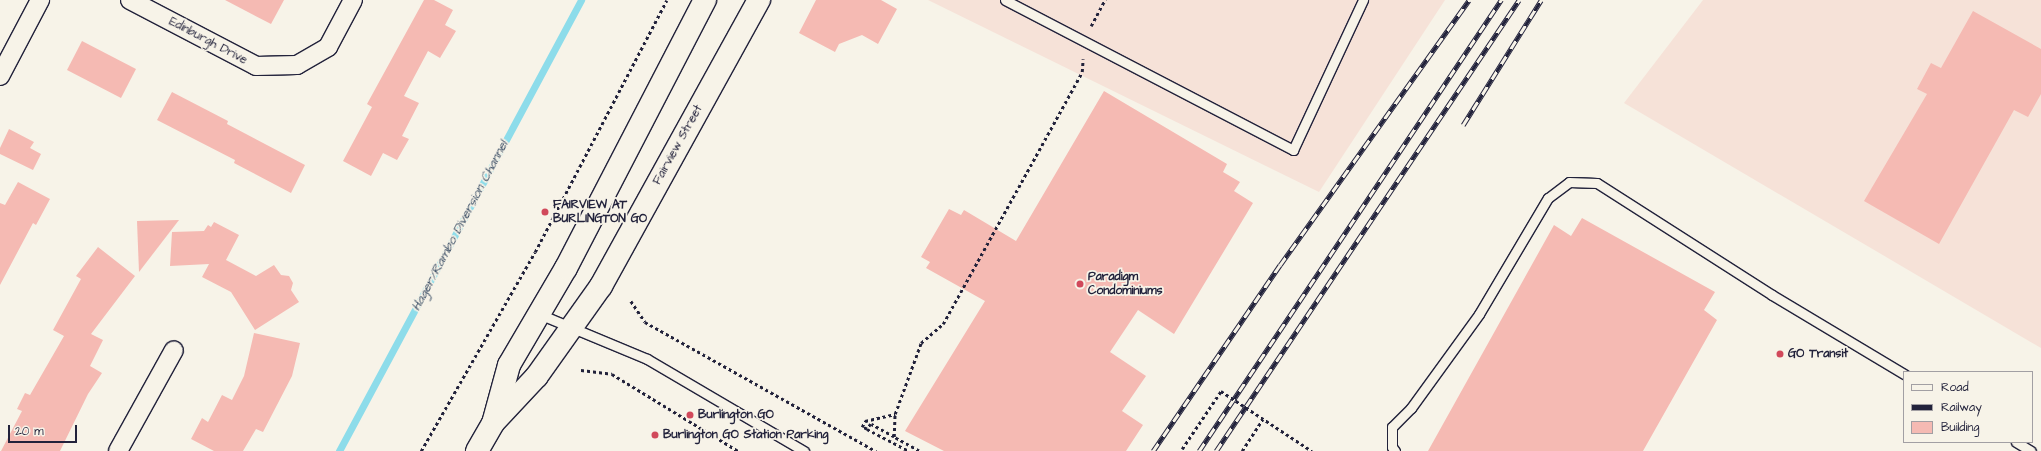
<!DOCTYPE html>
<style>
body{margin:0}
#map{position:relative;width:2041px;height:451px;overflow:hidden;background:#f7f3e8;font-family:"Architects Daughter",sans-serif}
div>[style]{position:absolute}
.built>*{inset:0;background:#f6e2d8}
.stream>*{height:7px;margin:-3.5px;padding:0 3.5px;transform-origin:3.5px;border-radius:3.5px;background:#8ddcea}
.building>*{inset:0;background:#f5bab3}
.path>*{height:2.5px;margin-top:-1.25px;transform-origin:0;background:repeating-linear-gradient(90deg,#22223b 0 3px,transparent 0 6px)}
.roads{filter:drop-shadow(1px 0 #22223b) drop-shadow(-1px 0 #22223b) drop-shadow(0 1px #22223b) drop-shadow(0 -1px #22223b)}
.lane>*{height:9px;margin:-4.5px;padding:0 4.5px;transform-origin:4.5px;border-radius:4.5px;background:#f7f3e8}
.street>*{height:18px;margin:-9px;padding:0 9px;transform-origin:9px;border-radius:9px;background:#f7f3e8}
.secondary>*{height:22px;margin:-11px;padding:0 11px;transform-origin:11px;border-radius:11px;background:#f7f3e8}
.rail>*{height:4.5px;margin-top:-2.25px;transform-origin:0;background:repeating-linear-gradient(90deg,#f7f3e8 0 9px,#22223b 0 18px);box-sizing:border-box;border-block:1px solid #22223b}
.path-bridge>*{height:2.5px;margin-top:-1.25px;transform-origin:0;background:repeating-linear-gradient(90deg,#22223b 0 3px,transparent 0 6px)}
.dots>*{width:11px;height:11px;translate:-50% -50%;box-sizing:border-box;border:2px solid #f7f3e8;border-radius:50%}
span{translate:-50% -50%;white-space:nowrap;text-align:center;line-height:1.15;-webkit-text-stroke:3.5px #f7f3e8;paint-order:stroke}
.street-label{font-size:12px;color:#22223b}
.poi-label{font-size:12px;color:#22223b;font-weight:700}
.left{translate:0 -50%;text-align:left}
.water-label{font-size:13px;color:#3d5067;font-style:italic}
.legend{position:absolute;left:1903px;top:371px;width:130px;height:72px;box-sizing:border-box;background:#f7f3e8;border:1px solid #a29fa3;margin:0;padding:5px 7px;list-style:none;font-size:12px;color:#22223b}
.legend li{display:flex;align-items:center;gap:8px;height:20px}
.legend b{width:20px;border:1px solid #a29fa3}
.scale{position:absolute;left:8px;top:425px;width:69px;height:18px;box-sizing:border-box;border:2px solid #22223b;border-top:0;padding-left:5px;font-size:12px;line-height:14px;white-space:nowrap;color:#22223b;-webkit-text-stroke:3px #f7f3e8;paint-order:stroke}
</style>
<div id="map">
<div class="built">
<div style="clip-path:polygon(928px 0,1445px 0,1319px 192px)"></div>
<div style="clip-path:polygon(1703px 0,2041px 0,2041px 348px,1624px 103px)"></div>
</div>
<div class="stream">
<div style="left:339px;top:451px;width:512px;rotate:-61.78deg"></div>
</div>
<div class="building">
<div style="clip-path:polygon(225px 0,284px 0,271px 24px)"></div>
<div style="clip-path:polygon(424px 0,434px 0,453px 10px,445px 25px,456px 31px,440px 58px,428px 51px,404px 96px,419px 103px,402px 136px,409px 139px,397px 160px,383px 153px,371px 176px,343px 161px,372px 107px,367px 104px)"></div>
<div style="clip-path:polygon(816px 0,881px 0,897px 9px,878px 44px,862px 35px,839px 44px,835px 52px,799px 33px)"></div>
<div style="clip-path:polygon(1973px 11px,2041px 49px,2041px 94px,2028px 117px,2014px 110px,1939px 244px,1864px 201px,1927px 94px,1917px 89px,1931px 63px,1941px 68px)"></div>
<div style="clip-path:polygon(82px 41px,136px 69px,121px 98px,67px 70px)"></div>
<div style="clip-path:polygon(1104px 91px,1227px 164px,1223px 172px,1240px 182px,1234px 191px,1253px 203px,1174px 334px,1138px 310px,1110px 352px,1146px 376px,1122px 411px,1143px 425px,1126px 451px,944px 451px,905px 431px,985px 301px,926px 268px,930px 262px,921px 257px,949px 209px,961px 215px,964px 210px,1016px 241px)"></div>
<div style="clip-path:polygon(172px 92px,228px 121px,227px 124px,305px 165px,291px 193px,234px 163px,235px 160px,157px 120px)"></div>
<div style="clip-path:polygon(9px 129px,34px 142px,30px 148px,41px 154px,33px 170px,0 154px,0 148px)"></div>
<div style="clip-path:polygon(18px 182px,50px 199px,36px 225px,33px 223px,0 285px,0 203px,5px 205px)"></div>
<div style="clip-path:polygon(1582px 218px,1715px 292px,1704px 310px,1717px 320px,1643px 451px,1428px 451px,1554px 225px,1571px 236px)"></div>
<div style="clip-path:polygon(179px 220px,139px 272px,137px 221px)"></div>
<div style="clip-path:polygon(214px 222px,239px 235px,226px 260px,256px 276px,274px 265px,281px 275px,289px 276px,293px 283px,291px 290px,299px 302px,255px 330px,231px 292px,202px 277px,209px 264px,170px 266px,172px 232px,204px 231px,208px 225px,211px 227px)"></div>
<div style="clip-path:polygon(98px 247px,135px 276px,91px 334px,103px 340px,90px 366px,102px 373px,88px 394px,60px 451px,1px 451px,22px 411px,17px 409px,25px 393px,30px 395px,64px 336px,53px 330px,81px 279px,76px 276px)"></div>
<div style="clip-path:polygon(254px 333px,300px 343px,292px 376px,263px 432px,256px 429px,243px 451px,214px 451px,191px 439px,202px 418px,208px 422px,222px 395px,232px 400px,244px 376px)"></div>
</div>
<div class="path">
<div style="left:1091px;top:26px;width:30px;rotate:-62deg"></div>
<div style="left:631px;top:301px;width:25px;rotate:56deg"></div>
<div style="left:645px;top:322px;width:265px;rotate:29.2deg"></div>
<div style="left:581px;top:370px;width:31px;rotate:7deg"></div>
<div style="left:612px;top:374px;width:148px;rotate:31.4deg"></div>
<div style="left:867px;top:429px;width:5px;rotate:-158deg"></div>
<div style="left:862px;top:427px;width:7px;rotate:-63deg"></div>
<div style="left:865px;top:421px;width:31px;rotate:-13deg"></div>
<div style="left:894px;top:437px;width:26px;rotate:-151deg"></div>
<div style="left:871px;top:424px;width:6px;rotate:129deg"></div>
<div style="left:867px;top:429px;width:47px;rotate:27.6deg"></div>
<div style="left:1182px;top:449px;width:70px;rotate:-56.1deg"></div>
<div style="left:421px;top:451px;width:229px;rotate:-60.2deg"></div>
<div style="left:535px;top:252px;width:284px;rotate:-62.4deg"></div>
<div style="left:919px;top:451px;width:29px;rotate:-151deg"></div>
<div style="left:894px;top:437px;width:23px;rotate:-88deg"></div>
<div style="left:895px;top:414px;width:76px;rotate:-69.9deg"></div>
<div style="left:921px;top:343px;width:29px;rotate:-41deg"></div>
<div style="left:943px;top:324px;width:288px;rotate:-61.1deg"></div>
<div style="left:1082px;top:72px;width:13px;rotate:-86deg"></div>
<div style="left:1242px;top:451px;width:38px;rotate:-57deg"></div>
</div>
<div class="roads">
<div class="lane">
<div style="left:1005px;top:0;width:325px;rotate:27.5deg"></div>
<div style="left:1293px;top:150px;width:166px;rotate:-65deg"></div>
<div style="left:539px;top:314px;width:117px;rotate:22.6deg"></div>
<div style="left:647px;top:359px;width:182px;rotate:30.4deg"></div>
<div style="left:2016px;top:442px;width:17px;rotate:31deg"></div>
<div style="left:1395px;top:451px;width:5px;rotate:-127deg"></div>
<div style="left:1392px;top:447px;width:20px;rotate:-90deg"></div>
<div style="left:1392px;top:427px;width:27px;rotate:-45deg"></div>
<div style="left:1411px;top:408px;width:116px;rotate:-54.1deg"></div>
<div style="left:1479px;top:314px;width:135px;rotate:-59.3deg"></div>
<div style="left:1548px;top:198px;width:26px;rotate:-37deg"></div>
<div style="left:1569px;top:182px;width:28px;rotate:2deg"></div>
<div style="left:1597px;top:183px;width:208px;rotate:32.6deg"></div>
<div style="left:1772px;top:295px;width:154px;rotate:30.9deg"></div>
</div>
<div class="street">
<div style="left:130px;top:0;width:142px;rotate:27.6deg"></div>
<div style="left:256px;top:66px;width:41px;rotate:-1.4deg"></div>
<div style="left:297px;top:65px;width:36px;rotate:-30deg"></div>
<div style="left:328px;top:47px;width:53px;rotate:-62deg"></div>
<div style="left:0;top:76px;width:86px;rotate:-62.2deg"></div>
<div style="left:118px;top:451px;width:115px;rotate:-61deg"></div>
</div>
<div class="secondary">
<div style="left:494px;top:420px;width:57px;rotate:-74.7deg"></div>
<div style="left:509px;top:365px;width:113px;rotate:-59.6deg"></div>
<div style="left:566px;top:268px;width:302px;rotate:-62.6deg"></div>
<div style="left:477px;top:451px;width:32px;rotate:-60deg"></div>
<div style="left:493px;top:423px;width:64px;rotate:-46.9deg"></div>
<div style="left:537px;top:376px;width:110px;rotate:-54.6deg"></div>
<div style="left:601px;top:286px;width:327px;rotate:-61.1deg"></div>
</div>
</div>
<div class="rail">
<div style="left:1463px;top:125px;width:147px;rotate:-58deg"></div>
<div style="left:1153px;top:451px;width:225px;rotate:-55.7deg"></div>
<div style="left:1280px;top:265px;width:325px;rotate:-54.5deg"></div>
<div style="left:1199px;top:451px;width:543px;rotate:-56.19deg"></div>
<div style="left:1216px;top:451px;width:543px;rotate:-56.11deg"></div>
</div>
<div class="path-bridge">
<div style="left:1221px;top:391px;width:109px;rotate:33.4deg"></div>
</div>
<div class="dots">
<div style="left:545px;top:212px;background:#d1495b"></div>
<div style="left:1080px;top:284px;background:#d1495b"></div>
<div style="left:1780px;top:354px;background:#d1495b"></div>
<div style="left:690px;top:415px;background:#d1495b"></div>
<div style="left:655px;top:435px;background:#d1495b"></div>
</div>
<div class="street-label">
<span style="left:208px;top:41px;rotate:28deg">Edinburgh Drive</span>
<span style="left:678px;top:145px;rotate:-61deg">Fairview Street</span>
</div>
<div class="poi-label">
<span class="left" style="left:553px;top:212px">FAIRVIEW AT<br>BURLINGTON GO</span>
<span class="left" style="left:1088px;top:284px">Paradigm<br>Condominiums</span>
<span class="left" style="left:1788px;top:354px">GO Transit</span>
<span class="left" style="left:698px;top:415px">Burlington GO</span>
<span class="left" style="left:663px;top:435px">Burlington GO Station Parking</span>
</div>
<div class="water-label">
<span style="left:460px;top:226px;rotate:-62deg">Hager/Rambo Diversion Channel</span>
</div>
<ul class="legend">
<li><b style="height:5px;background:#f7f3e8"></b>Road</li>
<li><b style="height:5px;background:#22223b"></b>Railway</li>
<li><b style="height:11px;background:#f5bab3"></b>Building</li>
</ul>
<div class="scale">20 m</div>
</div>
